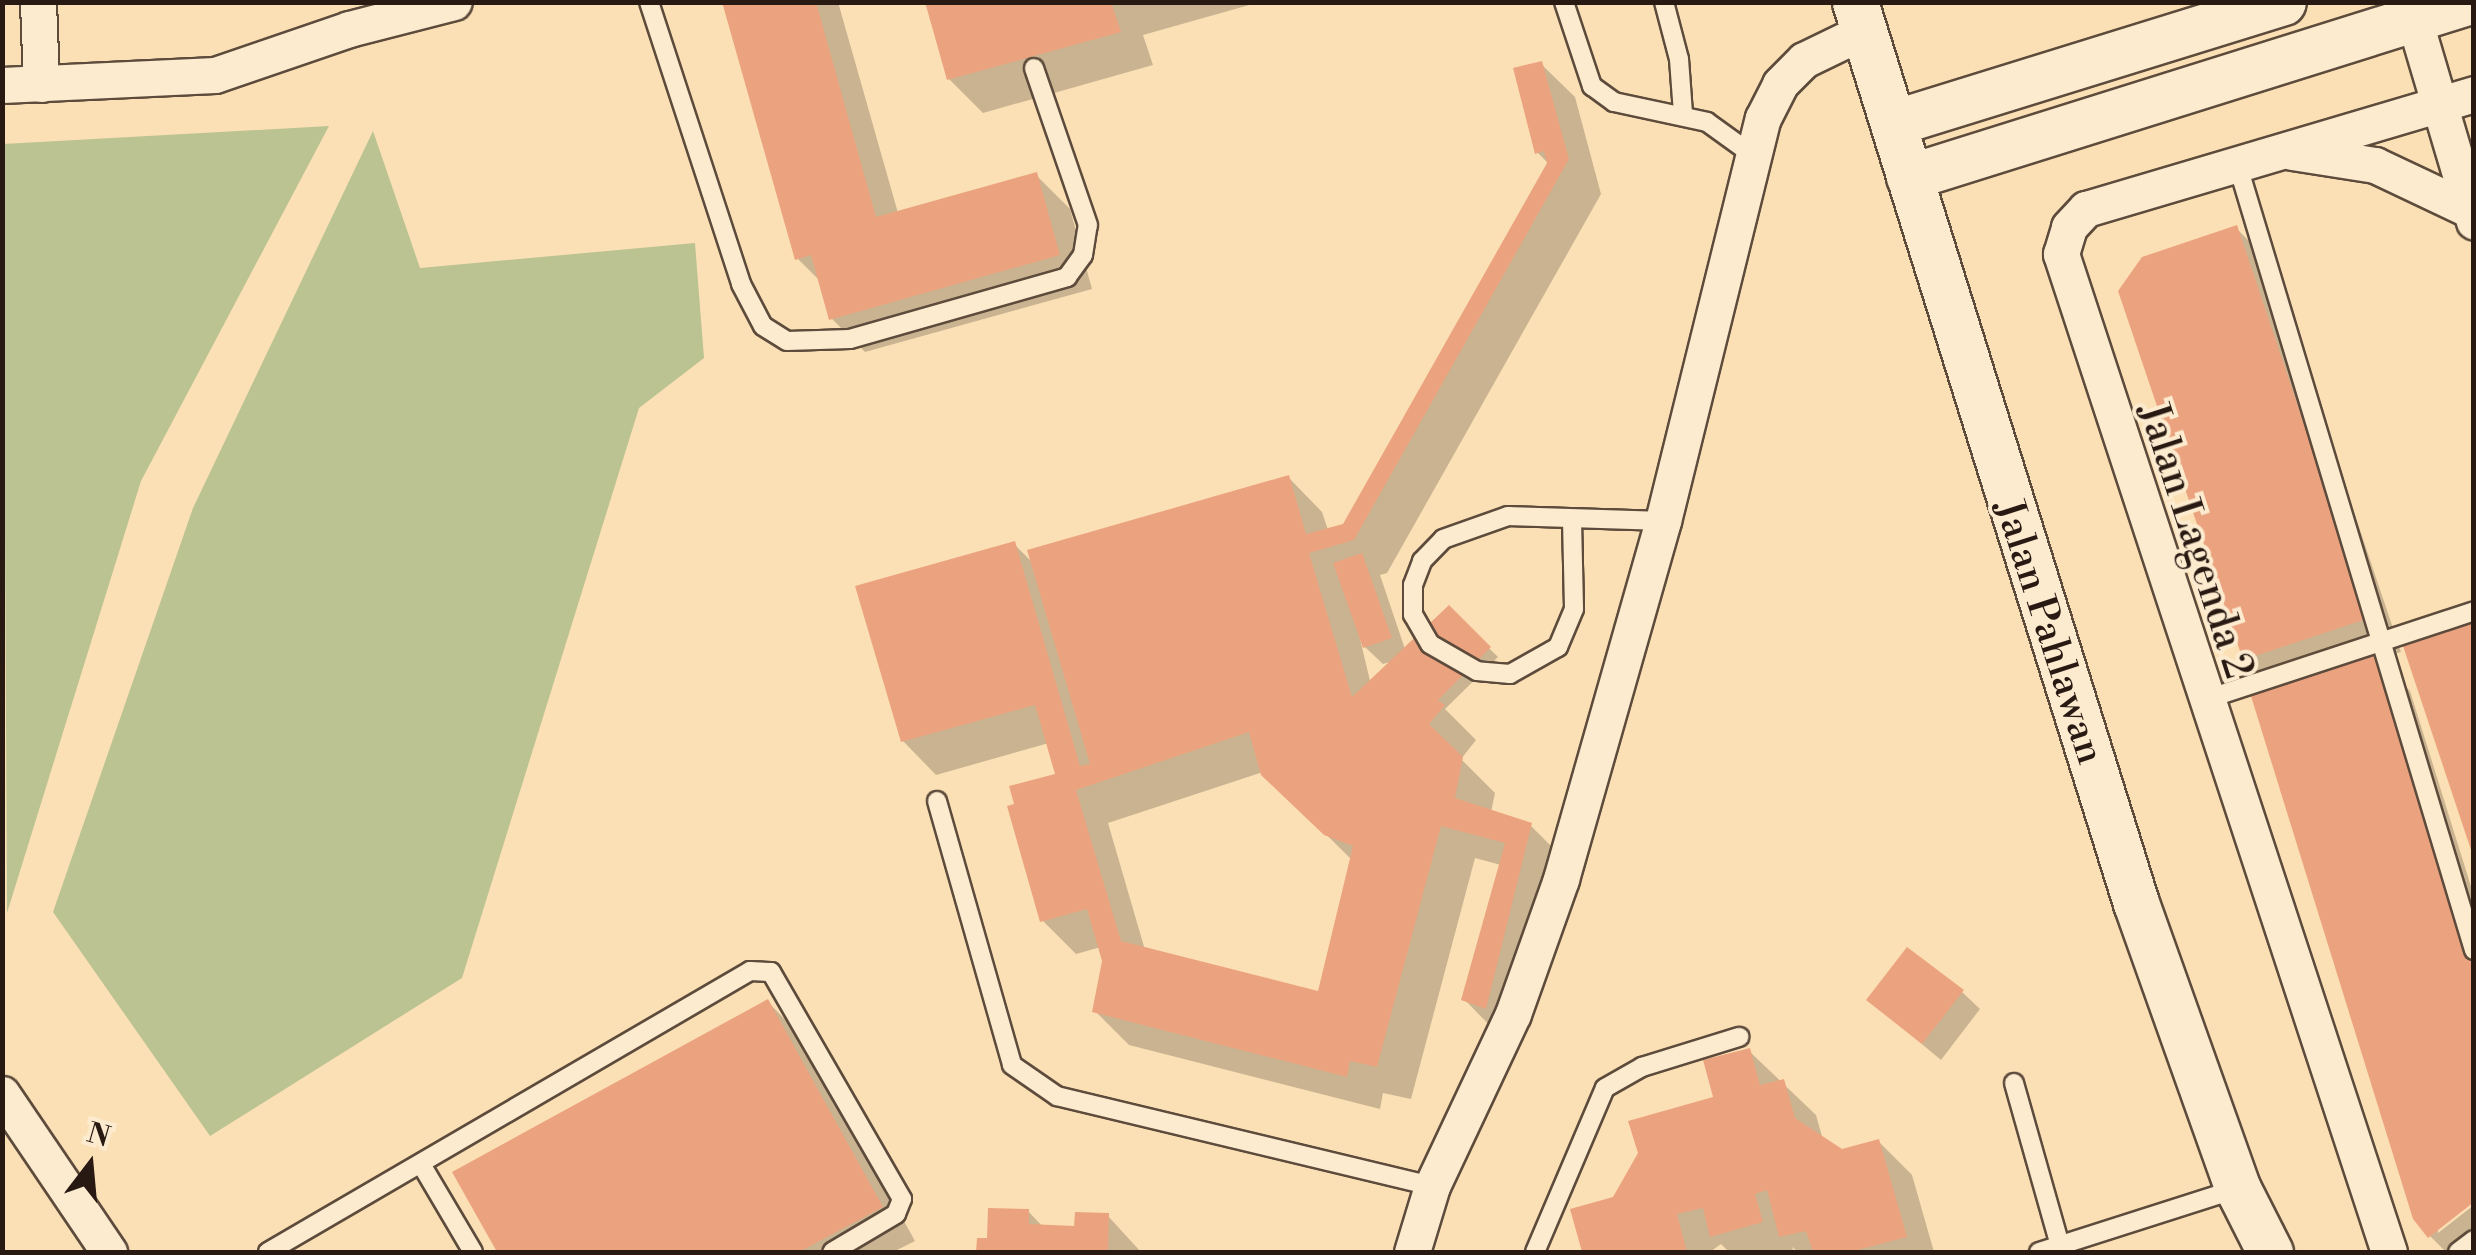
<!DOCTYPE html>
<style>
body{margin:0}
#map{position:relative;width:2476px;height:1255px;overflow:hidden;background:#fce0b5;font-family:"Libre Bodoni",serif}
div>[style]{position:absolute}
.green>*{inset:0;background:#bac391}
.shadow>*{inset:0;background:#0003}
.building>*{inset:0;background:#eba37f}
.roads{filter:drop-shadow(2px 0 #5d4b3c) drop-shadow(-2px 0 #5d4b3c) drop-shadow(0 2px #5d4b3c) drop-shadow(0 -2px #5d4b3c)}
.service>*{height:18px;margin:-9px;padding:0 9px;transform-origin:9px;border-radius:9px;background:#fdebcf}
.minor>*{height:35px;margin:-17.5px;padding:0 17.5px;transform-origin:17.5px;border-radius:17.5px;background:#fdebcf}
.tertiary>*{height:45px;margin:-22.5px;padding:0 22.5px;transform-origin:22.5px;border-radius:22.5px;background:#fdebcf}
span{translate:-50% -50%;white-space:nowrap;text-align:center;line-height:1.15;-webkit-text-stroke:8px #fdebcf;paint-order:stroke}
.street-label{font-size:40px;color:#281913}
.frame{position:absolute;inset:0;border:5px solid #281913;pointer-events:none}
.north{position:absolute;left:40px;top:1115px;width:100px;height:100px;-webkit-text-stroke:8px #fdebcf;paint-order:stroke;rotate:16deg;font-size:28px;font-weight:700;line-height:40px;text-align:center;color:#281913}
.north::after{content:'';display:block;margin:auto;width:35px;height:45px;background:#281913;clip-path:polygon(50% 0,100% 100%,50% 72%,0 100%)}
</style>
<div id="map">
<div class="green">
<div style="clip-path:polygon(329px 126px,141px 481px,7px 913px,3px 144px)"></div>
<div style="clip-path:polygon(373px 131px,420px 268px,695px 243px,704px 358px,639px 408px,462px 978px,210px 1136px,53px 912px,193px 508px)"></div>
</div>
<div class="shadow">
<div style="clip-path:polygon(725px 2px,838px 2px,898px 213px,1036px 175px,1070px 209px,1092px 289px,865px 352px,831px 318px,821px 282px,797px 258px)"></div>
<div style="clip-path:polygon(928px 2px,1260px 2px,1143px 35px,1153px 65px,983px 113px,949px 79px)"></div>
<div style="clip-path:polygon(evenodd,1541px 64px,1575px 97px,1601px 194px,1387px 573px,1380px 575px,1406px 652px,1449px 609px,1498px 657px,1445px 709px,1476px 740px,1461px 759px,1495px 793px,1491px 812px,1530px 825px,1564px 859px,1497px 1033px,1464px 999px,1501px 865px,1475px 858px,1411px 1099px,1383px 1093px,1380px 1109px,1129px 1045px,1095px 1011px,1105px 961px,1101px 947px,1076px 954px,1042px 920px,1017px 805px,1058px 775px,1049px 743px,936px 775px,903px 741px,1014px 544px,1033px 563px,1289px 478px,1322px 512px,1328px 530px,1344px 526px,1549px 164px,1537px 152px,1541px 64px,1355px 618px,1365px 647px,1383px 664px,1399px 659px,1371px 685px,1355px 618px,1541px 64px,1263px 772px,1352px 860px,1320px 994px,1145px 950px,1108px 823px,1263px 772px)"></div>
<div style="clip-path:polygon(2236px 228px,2270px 262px,2401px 652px,2378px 659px,2410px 691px,2474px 896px,2474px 1198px,2438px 1227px,2438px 1233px,2474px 1205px,2474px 1252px,2446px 1252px,2430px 1236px,2275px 688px,2245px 658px)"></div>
<div style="clip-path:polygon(1962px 992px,1980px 1009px,1941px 1060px,1869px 1000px)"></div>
<div style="clip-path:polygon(768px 1002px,801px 1036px,915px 1241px,893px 1252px,500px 1252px,456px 1173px)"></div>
<div style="clip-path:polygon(1749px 1051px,1816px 1115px,1823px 1140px,1842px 1152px,1879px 1142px,1912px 1175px,1934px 1252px,1798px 1252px,1792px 1247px,1794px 1252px,1729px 1252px,1721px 1244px,1710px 1252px,1584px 1252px,1573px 1211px,1614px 1199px,1716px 1099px)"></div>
<div style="clip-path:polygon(1028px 1211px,1044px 1228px,1077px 1229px,1108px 1216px,1141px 1252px,980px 1252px,979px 1240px,990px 1241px)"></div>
</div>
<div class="building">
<div style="clip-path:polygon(722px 2px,816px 2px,876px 217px,1037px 172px,1060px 255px,829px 320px,811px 255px,795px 260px)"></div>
<div style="clip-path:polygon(925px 2px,1111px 2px,1121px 32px,947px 80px)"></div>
<div style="clip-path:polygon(evenodd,1542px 61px,1569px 159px,1354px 540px,1309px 553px,1352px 697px,1449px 605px,1491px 647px,1438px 700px,1445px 705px,1429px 724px,1463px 757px,1455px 798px,1532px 823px,1486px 1009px,1461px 1000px,1505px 843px,1441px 826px,1377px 1067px,1350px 1061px,1347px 1077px,1092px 1012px,1102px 961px,1087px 909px,1040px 922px,1007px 806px,1014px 804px,1009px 786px,1055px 774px,1035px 705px,901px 742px,855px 586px,1015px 541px,1080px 766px,1090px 764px,1027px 550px,1289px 475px,1306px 534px,1343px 524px,1547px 163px,1544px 151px,1535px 154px,1513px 68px,1542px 61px,1249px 732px,1261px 775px,1324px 835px,1353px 846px,1318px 991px,1121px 941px,1076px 790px,1249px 732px)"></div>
<div style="clip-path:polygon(2237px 225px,2369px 618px,2243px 660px,2118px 291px,2142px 257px)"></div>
<div style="clip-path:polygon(1362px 553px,1392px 638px,1363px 648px,1333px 563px)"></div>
<div style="clip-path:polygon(2474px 616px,2474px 856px,2473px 856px,2401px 640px)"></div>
<div style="clip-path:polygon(2377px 654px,2474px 967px,2474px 1202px,2428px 1238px,2413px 1219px,2250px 693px)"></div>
<div style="clip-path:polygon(1907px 947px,1964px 990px,1922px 1044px,1866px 1000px)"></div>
<div style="clip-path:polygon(768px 999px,883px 1207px,799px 1252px,497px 1252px,452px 1172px)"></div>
<div style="clip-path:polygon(1750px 1048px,1760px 1085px,1784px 1079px,1795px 1118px,1842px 1149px,1879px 1139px,1907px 1237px,1850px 1252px,1813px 1252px,1806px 1231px,1779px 1237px,1767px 1190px,1755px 1194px,1763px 1222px,1710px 1237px,1703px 1208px,1677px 1214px,1687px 1252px,1582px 1252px,1570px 1209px,1613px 1197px,1638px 1153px,1628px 1121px,1713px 1097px,1703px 1060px)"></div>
<div style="clip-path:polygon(988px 1208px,1029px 1209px,1029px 1224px,1074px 1226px,1075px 1212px,1109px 1213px,1108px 1252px,976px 1252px,977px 1238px,987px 1238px)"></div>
</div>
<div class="roads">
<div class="service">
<div style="left:649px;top:2px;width:297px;rotate:71.9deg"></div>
<div style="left:741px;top:284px;width:47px;rotate:62.4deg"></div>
<div style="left:763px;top:326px;width:28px;rotate:32deg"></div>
<div style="left:787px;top:341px;width:63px;rotate:-1.8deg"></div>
<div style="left:850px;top:339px;width:226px;rotate:-15.9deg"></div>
<div style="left:1067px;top:277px;width:27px;rotate:-54deg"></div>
<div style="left:1083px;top:255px;width:30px;rotate:-81deg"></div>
<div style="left:1088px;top:225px;width:166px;rotate:-109deg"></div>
<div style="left:1564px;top:2px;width:89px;rotate:71.6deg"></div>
<div style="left:1592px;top:86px;width:27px;rotate:36deg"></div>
<div style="left:1614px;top:102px;width:95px;rotate:12.1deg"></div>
<div style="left:1707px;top:122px;width:53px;rotate:35.8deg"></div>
<div style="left:1664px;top:2px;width:59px;rotate:75.3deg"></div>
<div style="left:1679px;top:59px;width:54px;rotate:85.8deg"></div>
<div style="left:2237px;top:163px;width:822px;rotate:73.24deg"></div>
<div style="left:1572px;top:520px;width:89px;rotate:88.7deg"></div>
<div style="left:1574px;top:609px;width:41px;rotate:112.8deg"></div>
<div style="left:1558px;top:647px;width:55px;rotate:150.6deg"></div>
<div style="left:1510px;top:674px;width:33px;rotate:-175deg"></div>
<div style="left:1477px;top:671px;width:54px;rotate:-150.1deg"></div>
<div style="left:1430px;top:644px;width:34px;rotate:-120deg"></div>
<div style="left:1413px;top:615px;width:30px;rotate:-90deg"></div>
<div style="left:1413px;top:585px;width:26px;rotate:-69deg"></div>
<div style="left:1422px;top:561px;width:30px;rotate:-46deg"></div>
<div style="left:1443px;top:539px;width:69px;rotate:-19.5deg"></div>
<div style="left:1508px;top:516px;width:155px;rotate:1.8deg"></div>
<div style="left:2204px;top:700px;width:284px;rotate:-18.2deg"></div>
<div style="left:937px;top:801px;width:274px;rotate:74.1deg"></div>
<div style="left:1012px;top:1065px;width:55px;rotate:34.6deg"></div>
<div style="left:1057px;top:1096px;width:386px;rotate:13.5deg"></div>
<div style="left:2014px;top:1083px;width:169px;rotate:74.2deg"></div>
<div style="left:421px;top:1164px;width:102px;rotate:59.4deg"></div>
<div style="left:268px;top:1252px;width:558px;rotate:-30.24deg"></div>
<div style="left:750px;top:971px;width:21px;rotate:3deg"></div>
<div style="left:771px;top:972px;width:262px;rotate:60deg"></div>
<div style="left:902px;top:1199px;width:16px;rotate:112deg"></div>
<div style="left:896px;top:1214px;width:74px;rotate:149.3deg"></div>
<div style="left:1535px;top:1252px;width:178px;rotate:-66.9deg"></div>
<div style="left:1605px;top:1088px;width:43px;rotate:-29.6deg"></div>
<div style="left:1642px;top:1067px;width:102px;rotate:-17.2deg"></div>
<div style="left:2039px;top:1252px;width:208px;rotate:-17.7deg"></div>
<div style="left:2458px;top:1252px;width:20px;rotate:-37deg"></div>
</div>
<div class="minor">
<div style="left:38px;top:2px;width:82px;rotate:87.9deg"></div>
<div style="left:2409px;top:2px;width:229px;rotate:73.5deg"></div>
<div style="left:2px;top:85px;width:213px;rotate:-2.7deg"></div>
<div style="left:215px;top:75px;width:142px;rotate:-18.9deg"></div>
<div style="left:349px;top:29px;width:108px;rotate:-14.4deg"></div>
<div style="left:2292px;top:152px;width:84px;rotate:8.9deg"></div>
<div style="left:2375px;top:165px;width:105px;rotate:25.3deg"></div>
<div style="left:2px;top:1094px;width:191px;rotate:55.9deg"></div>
<div style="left:1412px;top:1252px;width:69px;rotate:-73.1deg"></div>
<div style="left:1432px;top:1186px;width:190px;rotate:-64.8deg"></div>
<div style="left:1513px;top:1014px;width:143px;rotate:-70.4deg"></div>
<div style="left:1561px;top:879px;width:372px;rotate:-74.1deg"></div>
<div style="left:1663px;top:521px;width:415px;rotate:-76.1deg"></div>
<div style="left:1763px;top:118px;width:38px;rotate:-63deg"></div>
<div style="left:1780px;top:84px;width:34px;rotate:-45deg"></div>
<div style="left:1804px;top:60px;width:67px;rotate:-25.8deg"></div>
<div style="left:2389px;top:1252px;width:1051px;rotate:-108.19deg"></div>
<div style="left:2061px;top:254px;width:28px;rotate:-73deg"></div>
<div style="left:2069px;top:227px;width:25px;rotate:-47deg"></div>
<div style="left:2086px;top:209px;width:405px;rotate:-16.5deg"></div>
</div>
<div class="tertiary">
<div style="left:1855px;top:2px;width:944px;rotate:72.68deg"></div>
<div style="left:2136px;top:903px;width:304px;rotate:70.4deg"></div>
<div style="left:2238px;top:1189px;width:71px;rotate:63.1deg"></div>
<div style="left:1893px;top:123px;width:408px;rotate:-17.2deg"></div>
<div style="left:1909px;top:177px;width:585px;rotate:-17.41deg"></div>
</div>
</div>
<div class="street-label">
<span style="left:2195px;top:541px;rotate:72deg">Jalan Lagenda 2</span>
<span style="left:2049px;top:632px;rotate:72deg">Jalan Pahlawan</span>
</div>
<div class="frame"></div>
<div class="north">N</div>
</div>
